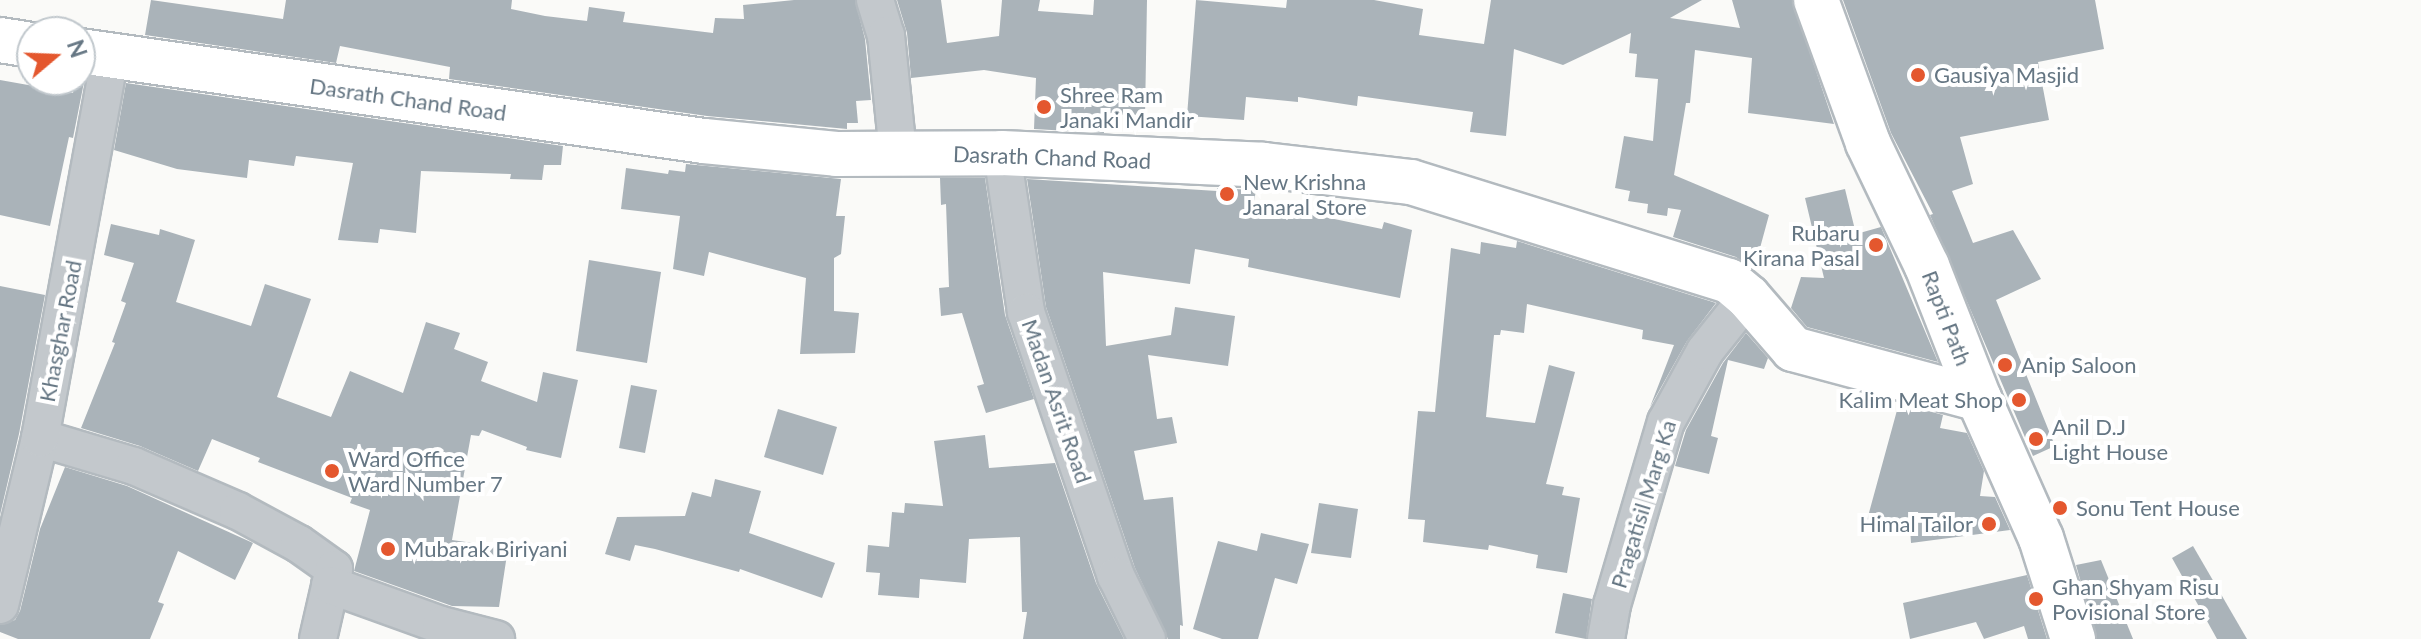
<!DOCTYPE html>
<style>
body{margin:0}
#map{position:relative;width:2421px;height:639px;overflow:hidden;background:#fafaf8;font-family:Lato,sans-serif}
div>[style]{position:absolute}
.building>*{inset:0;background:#aab3b9}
.roads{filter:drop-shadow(2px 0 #b3babf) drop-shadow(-2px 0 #b3babf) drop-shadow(0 2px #b3babf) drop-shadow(0 -2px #b3babf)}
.street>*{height:36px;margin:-18px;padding:0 18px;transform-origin:18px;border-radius:18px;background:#c3c8cc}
.secondary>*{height:44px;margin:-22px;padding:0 22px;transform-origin:22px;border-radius:22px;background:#fff}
.dots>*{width:22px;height:22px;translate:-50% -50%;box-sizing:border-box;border:4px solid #fff;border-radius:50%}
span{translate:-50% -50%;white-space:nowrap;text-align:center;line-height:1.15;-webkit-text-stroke:8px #fff;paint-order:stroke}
.poi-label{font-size:22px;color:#657683}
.left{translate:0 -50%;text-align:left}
.right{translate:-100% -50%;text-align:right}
.street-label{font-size:22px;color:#657683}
.north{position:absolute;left:16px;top:16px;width:80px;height:80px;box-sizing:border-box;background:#fff;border:2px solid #c1c8cd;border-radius:50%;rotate:71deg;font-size:22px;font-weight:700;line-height:32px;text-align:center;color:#657683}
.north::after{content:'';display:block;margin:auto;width:28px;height:36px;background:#e4572e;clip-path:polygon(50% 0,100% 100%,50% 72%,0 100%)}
</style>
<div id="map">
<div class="building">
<div style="clip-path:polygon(151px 0,283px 19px,286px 0,512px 0,511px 9px,545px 16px,587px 21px,589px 7px,625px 12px,623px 22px,713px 33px,715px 18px,744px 19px,743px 5px,794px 0,855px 0,865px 39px,871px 100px,856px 101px,858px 123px,847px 123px,847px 129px,707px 116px,449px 79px,450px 67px,340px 46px,336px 63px,145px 35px)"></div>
<div style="clip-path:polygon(897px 0,941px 0,947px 43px,999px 36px,1002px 0,1040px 0,1038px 11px,1093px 15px,1094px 0,1147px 0,1145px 116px,1103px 113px,1104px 133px,1034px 129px,1036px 78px,984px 70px,911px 78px,907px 33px)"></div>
<div style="clip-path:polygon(1196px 0,1286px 8px,1287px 0,1374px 0,1423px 9px,1419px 35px,1484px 44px,1491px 0,1702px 0,1670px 18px,1740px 28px,1732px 0,1792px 0,1834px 124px,1748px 113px,1752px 58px,1695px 50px,1690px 103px,1686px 103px,1674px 175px,1769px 215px,1754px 270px,1736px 257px,1673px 237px,1681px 210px,1668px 208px,1667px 216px,1647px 213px,1648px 204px,1628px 201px,1630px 191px,1615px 188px,1624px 136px,1653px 141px,1658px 79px,1635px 77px,1637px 54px,1629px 53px,1631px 33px,1563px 65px,1514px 49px,1506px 136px,1470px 132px,1473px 112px,1358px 96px,1357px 106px,1298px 97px,1298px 102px,1246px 97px,1244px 120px,1187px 116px)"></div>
<div style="clip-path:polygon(1843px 0,2095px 0,2104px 49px,2038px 62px,2049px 120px,1960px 137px,1973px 184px,1952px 191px,1973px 243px,2013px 230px,2041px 279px,1996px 300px,2055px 446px,2033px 456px,1930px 215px,1933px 214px,1891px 133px)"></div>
<div style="clip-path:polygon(80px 76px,85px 77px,73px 138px,69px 137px,50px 226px,0 215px,0 80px,73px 93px,75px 80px,80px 80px)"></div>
<div style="clip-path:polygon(126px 83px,563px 146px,561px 165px,544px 165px,542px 180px,510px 179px,511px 174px,421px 171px,416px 233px,380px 229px,378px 243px,338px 240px,353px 163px,296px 156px,294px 166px,249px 160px,247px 178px,177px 169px,114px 150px)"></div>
<div style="clip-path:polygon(686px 164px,841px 179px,836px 216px,845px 216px,841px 254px,834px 258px,834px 311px,859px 313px,855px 353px,800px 354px,806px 278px,709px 252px,704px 276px,673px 269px,680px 216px,621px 209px,626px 168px,668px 174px,669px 170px,685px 172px)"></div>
<div style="clip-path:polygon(940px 178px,985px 178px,1005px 315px,1034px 399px,986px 413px,977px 386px,984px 384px,962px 313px,941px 316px,939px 288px,949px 287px,946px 204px,941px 205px)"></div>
<div style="clip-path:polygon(1027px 179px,1217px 191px,1217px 188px,1252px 190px,1256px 190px,1254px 202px,1382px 229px,1384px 222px,1412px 230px,1400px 298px,1248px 267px,1249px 259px,1195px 249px,1190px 284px,1103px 272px,1106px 346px,1171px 335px,1175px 307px,1235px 316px,1228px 366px,1148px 355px,1157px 419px,1172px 417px,1177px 443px,1134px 451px,1144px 500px,1173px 497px,1183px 626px,1180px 625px,1180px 639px,1168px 639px,1135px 568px,1046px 307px)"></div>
<div style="clip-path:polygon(1845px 189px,1856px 234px,1881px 227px,1938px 362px,1807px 327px,1791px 308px,1801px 277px,1824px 278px,1805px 198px)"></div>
<div style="clip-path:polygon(111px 224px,159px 235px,160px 229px,195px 240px,176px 302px,251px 326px,265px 284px,311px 299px,277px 397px,331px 417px,350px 371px,403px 393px,426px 322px,460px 333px,454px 349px,488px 362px,481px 381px,537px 402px,543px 372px,578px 380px,561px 458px,526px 450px,527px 447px,482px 430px,479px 436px,471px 435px,452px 540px,508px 548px,499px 607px,452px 606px,354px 571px,370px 510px,350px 503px,352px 498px,258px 462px,260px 458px,212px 439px,198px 471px,140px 446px,81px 428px,115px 343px,112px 342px,126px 303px,121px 301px,134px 263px,104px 255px)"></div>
<div style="clip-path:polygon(1517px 241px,1716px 303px,1687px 341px,1650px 407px,1674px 345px,1642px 339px,1643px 330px,1527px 304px,1524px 333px,1501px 330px,1500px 335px,1494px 335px,1486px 417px,1535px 423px,1549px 365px,1575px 372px,1546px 484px,1564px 487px,1562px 495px,1580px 498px,1567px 573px,1536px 568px,1538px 555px,1489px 545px,1488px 550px,1423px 542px,1425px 520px,1408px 519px,1418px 411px,1435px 412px,1451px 248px,1480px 254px,1481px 242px,1516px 248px)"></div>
<div style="clip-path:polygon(589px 260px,661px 272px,647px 363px,576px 351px)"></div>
<div style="clip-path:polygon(0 286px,45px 295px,19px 434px,0 515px)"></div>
<div style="clip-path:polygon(1746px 333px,1768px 358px,1764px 369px,1728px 360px,1711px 436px,1718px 438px,1709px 474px,1675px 466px,1686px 430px,1723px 363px)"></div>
<div style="clip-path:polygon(631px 385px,657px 390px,645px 453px,619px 448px)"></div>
<div style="clip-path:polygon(1899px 403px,1943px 415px,1940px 428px,1967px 433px,1984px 471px,1980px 496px,1995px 497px,2010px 530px,1911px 543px,1910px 528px,1867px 520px)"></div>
<div style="clip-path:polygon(778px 409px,837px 427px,823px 475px,764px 457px)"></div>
<div style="clip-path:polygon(985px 435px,989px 468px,1055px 463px,1096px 583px,1124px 639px,1023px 639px,1027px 612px,1022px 612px,1020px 537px,969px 539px,966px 583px,920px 579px,919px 598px,878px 595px,880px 573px,866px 572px,868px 545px,889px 547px,892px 512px,904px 513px,905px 503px,943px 506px,934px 441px)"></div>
<div style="clip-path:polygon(65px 467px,127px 486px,253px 543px,235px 580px,178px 551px,158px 602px,164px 604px,150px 639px,18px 639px,0 632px,0 625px,15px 620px,20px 611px,40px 529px)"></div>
<div style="clip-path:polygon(715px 479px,761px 491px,749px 533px,835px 563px,822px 598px,740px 569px,739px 572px,655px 549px,635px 545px,630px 561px,605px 554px,617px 517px,685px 516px,692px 492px,711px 497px)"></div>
<div style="clip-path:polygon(1319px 503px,1358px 509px,1351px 558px,1311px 553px)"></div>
<div style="clip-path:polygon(1261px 533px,1309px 544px,1297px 584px,1275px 578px,1258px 639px,1222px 639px,1193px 629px,1218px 541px,1257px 551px)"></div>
<div style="clip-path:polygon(2193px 546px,2247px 639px,2217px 639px,2172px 558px)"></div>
<div style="clip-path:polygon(2101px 560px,2133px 639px,2097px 639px,2076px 565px)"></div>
<div style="clip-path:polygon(2027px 575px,2047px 639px,2028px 639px,2024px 626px,1984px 639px,1976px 622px,1910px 639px,1903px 603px)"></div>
<div style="clip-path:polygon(1563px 593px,1592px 599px,1586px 639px,1555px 633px)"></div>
</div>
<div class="roads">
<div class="street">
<div style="left:875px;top:0;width:37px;rotate:73deg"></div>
<div style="left:886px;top:35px;width:120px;rotate:84.2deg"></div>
<div style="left:1002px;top:153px;width:161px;rotate:81.4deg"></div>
<div style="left:1026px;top:312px;width:279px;rotate:71.2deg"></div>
<div style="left:1116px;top:576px;width:70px;rotate:63.8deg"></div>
<div style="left:40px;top:438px;width:98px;rotate:16.6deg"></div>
<div style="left:134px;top:466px;width:113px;rotate:23.4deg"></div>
<div style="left:238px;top:511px;width:69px;rotate:28.4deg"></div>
<div style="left:299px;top:544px;width:43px;rotate:35.5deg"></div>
<div style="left:334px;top:569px;width:72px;rotate:102.9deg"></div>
<div style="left:330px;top:585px;width:118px;rotate:19.8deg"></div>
<div style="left:441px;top:625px;width:57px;rotate:14.3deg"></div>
<div style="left:0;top:605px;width:172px;rotate:-76.5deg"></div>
<div style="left:40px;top:438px;width:389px;rotate:-79.6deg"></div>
<div style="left:1606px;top:639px;width:35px;rotate:-80deg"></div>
<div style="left:1612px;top:605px;width:191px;rotate:-73.6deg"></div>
<div style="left:1666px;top:422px;width:81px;rotate:-61.2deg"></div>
<div style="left:1705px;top:351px;width:69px;rotate:-51.5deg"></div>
</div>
<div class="secondary">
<div style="left:1816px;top:0;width:152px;rotate:70deg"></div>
<div style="left:1868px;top:143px;width:136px;rotate:64.4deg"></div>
<div style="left:1927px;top:266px;width:143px;rotate:68.6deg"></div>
<div style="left:1979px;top:399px;width:152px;rotate:66deg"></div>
<div style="left:2041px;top:538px;width:106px;rotate:72.4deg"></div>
<div style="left:0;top:40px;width:32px;rotate:9deg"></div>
<div style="left:80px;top:51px;width:630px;rotate:8.21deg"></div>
<div style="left:704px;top:141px;width:133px;rotate:5.6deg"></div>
<div style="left:836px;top:154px;width:166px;rotate:-0.3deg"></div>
<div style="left:1002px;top:153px;width:261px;rotate:2.6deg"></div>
<div style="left:1263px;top:165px;width:149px;rotate:6.6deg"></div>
<div style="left:1411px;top:182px;width:333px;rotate:17.3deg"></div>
<div style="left:1729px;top:281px;width:25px;rotate:40deg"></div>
<div style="left:1748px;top:297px;width:69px;rotate:49.1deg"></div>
<div style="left:1793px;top:349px;width:193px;rotate:15deg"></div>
</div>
</div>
<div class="dots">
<div style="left:1918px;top:75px;background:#e4572e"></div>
<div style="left:1044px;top:107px;background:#e4572e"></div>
<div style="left:1227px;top:194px;background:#e4572e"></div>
<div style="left:1876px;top:245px;background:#e4572e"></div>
<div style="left:2005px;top:365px;background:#e4572e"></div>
<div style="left:2019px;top:400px;background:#e4572e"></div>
<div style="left:2036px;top:439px;background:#e4572e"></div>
<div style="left:332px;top:471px;background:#e4572e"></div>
<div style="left:2060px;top:508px;background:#e4572e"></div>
<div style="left:1989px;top:524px;background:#e4572e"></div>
<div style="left:388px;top:549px;background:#e4572e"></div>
<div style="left:2036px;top:599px;background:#e4572e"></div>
</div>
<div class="poi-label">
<span class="left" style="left:1934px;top:75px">Gausiya Masjid</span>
<span class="left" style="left:1060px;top:107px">Shree Ram<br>Janaki Mandir</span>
<span class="left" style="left:1243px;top:194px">New Krishna<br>Janaral Store</span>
<span class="right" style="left:1860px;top:245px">Rubaru<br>Kirana Pasal</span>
<span class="left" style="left:2021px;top:365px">Anip Saloon</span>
<span class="right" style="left:2003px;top:400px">Kalim Meat Shop</span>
<span class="left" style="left:2052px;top:439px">Anil D.J<br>Light House</span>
<span class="left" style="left:348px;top:471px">Ward Office<br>Ward Number 7</span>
<span class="left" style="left:2076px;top:508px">Sonu Tent House</span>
<span class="right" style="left:1973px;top:524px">Himal Tailor</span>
<span class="left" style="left:404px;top:549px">Mubarak Biriyani</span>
<span class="left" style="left:2052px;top:599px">Ghan Shyam Risu<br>Povisional Store</span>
</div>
<div class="street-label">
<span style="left:408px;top:99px;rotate:8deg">Dasrath Chand Road</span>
<span style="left:1052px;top:157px;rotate:2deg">Dasrath Chand Road</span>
<span style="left:1947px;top:318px;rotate:69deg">Rapti Path</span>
<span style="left:60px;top:331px;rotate:-79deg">Khasghar Road</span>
<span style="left:1057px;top:401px;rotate:71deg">Madan Asrit Road</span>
<span style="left:1643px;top:504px;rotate:-73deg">Pragatisil Marg Ka</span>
</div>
<div class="north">N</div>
</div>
